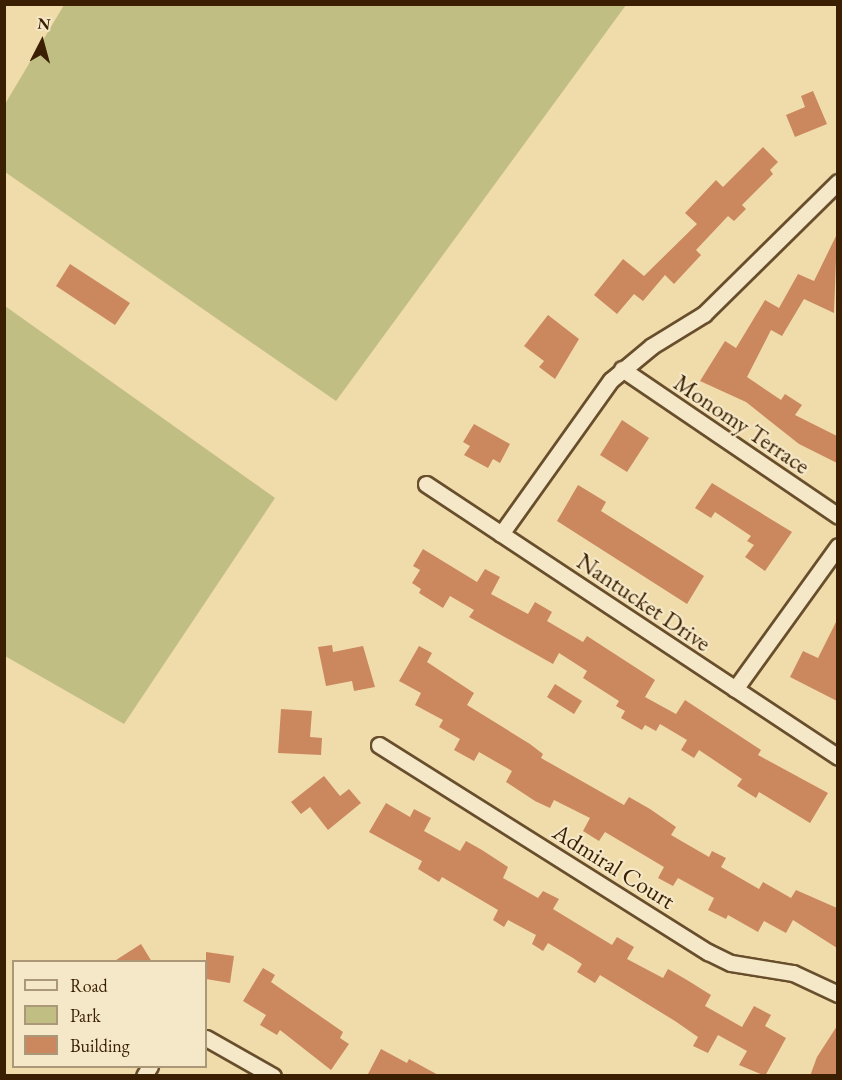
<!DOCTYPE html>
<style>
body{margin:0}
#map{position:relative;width:842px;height:1080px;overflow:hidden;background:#f0dbaa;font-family:"EB Garamond",serif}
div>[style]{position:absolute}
.green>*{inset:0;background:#c1be84}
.building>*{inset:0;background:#cb885f}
.roads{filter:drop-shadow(2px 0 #684e2c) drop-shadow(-2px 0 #684e2c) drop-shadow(0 2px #684e2c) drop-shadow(0 -2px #684e2c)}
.street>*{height:15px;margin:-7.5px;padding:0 7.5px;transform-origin:7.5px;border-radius:7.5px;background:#f5e8c8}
span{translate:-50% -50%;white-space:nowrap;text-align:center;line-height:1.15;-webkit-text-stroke:4.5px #f5e8c8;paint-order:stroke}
.street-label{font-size:24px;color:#3b1f02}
.frame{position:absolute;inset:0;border:6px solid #3b1f02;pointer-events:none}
.legend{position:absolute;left:12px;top:960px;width:195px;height:108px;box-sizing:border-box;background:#f5e8c8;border:2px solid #ab9879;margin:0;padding:8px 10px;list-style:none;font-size:18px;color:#3b1f02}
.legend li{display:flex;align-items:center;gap:12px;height:30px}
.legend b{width:30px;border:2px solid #ab9879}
.north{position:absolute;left:12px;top:12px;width:60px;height:60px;-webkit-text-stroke:4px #f5e8c8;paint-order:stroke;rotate:6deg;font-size:16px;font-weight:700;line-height:24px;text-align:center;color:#3b1f02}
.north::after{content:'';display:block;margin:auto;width:21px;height:27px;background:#3b1f02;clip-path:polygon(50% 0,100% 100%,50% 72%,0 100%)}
</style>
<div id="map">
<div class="green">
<div style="clip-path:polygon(64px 5px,64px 4px,626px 5px,336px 401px,5px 172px,5px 104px)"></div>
<div style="clip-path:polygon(5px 306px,275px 498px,124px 724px,5px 656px)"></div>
</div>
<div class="building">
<div style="clip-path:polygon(813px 91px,827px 124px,795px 137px,786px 115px,805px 107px,801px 96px)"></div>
<div style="clip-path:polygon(763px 147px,778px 162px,770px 170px,773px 174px,742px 205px,746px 209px,734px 221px,728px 216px,696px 250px,701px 255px,674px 284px,665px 275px,643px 301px,634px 294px,617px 314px,594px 295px,623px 259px,644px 276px,697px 224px,685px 213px,716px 180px,723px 187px)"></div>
<div style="clip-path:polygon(837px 234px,834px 313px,804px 299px,782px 336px,771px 330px,747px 377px,781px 400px,785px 394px,802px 405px,795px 415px,837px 436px,837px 463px,799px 444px,746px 402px,700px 381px,725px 341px,736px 348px,765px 300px,779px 308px,798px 274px,814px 281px)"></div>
<div style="clip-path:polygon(70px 264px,130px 303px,115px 325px,56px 286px)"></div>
<div style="clip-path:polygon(548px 315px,579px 339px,555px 379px,539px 367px,544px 361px,524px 346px)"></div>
<div style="clip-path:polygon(622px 420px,649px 438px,627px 472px,600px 455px)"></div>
<div style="clip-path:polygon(474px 424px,510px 444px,500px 463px,493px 459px,488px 468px,464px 455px,470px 446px,463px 442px)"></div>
<div style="clip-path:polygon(712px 483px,792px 532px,765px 571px,745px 557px,754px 545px,747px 541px,751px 536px,715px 512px,711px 518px,695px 508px)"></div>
<div style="clip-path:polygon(578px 485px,606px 502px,601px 511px,704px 576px,687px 604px,557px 521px)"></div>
<div style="clip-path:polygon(423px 549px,477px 582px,485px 569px,500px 577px,491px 594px,528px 614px,535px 602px,552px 612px,547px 621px,583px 642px,587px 636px,655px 680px,645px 697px,676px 714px,685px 700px,761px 750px,758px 755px,828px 793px,810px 823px,759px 792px,756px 798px,737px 786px,742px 779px,699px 750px,694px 758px,681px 750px,687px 740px,660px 724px,656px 731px,645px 725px,642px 730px,621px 718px,625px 711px,616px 706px,619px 701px,583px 678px,587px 671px,559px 653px,553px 664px,469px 617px,474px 610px,450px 596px,443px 608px,419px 593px,421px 589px,412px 583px,420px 570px,413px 566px)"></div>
<div style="clip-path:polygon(837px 620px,837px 701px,790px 677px,803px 651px,818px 658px)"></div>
<div style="clip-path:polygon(332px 645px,333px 652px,363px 646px,375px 687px,354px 691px,352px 681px,326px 686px,318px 647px)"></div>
<div style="clip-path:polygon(419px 646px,432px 653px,427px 662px,474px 693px,467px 705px,530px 744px,543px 754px,541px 758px,624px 805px,629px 797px,650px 809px,676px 827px,671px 835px,709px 857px,712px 851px,726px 858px,721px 867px,759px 889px,763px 882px,791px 898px,796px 890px,837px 908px,837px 948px,793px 920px,786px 933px,764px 921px,758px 932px,728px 915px,726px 919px,708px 910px,714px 898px,678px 878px,673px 886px,658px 878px,664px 867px,605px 832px,599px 841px,583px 831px,590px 818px,554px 800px,550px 808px,535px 801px,506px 782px,512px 771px,479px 752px,474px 761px,454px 750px,460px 739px,439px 727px,443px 720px,415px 705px,421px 693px,399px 681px)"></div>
<div style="clip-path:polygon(555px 684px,582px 701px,574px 714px,547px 697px)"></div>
<div style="clip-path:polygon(281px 709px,312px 711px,310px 737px,322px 738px,321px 755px,278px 753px)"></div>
<div style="clip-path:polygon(324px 776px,340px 796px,349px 789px,361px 803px,328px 830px,310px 807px,301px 814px,291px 802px)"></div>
<div style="clip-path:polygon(386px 803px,410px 817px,414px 809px,431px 818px,424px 831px,460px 851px,466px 841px,482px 850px,508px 867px,503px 878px,538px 898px,543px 891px,559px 899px,553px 909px,612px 945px,617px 937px,634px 947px,627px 959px,663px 978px,668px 969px,687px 980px,711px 995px,705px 1006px,742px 1027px,754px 1006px,771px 1015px,765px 1026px,786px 1038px,765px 1076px,739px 1065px,747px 1051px,718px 1035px,708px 1053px,693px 1046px,698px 1037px,675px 1021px,600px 975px,595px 983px,577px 972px,582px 964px,573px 958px,548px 943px,543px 951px,532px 944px,536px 935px,508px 920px,504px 927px,493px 920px,498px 910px,442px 877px,439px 882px,418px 869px,422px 861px,369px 832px)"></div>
<div style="clip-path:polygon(141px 944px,152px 962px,113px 962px)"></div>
<div style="clip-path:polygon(206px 952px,234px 956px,230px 983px,206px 979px)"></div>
<div style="clip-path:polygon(263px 968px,275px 975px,271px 982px,343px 1032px,340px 1038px,349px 1044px,331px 1070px,280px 1030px,277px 1035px,260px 1025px,266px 1015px,243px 1001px)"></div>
<div style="clip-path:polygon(837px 1026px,837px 1076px,810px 1076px,817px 1057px)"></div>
<div style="clip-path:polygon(381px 1049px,407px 1063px,409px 1059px,440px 1076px,367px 1076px)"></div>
</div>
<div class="roads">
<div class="street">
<div style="left:622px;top:369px;width:261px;rotate:34.2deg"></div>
<div style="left:426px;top:484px;width:494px;rotate:33.5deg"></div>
<div style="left:501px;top:534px;width:189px;rotate:-54.5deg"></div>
<div style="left:611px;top:380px;width:53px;rotate:-39.7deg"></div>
<div style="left:652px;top:346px;width:61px;rotate:-31.6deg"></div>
<div style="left:704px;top:314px;width:188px;rotate:-44.6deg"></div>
<div style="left:735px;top:689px;width:176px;rotate:-54.2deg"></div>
<div style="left:379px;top:745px;width:389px;rotate:32.2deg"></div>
<div style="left:708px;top:952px;width:25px;rotate:26deg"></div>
<div style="left:731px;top:963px;width:63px;rotate:9.2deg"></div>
<div style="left:793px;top:973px;width:50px;rotate:25deg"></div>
<div style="left:206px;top:1038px;width:77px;rotate:29.6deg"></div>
<div style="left:144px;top:1076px;width:12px;rotate:-59deg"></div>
</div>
</div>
<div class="street-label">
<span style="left:742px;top:424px;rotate:34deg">Monomy Terrace</span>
<span style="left:644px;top:602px;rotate:34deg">Nantucket Drive</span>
<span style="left:614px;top:866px;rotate:32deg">Admiral Court</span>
</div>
<div class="frame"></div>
<ul class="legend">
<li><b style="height:8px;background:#f5e8c8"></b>Road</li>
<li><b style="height:16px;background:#c1be84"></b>Park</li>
<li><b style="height:16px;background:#cb885f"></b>Building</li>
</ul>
<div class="north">N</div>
</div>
